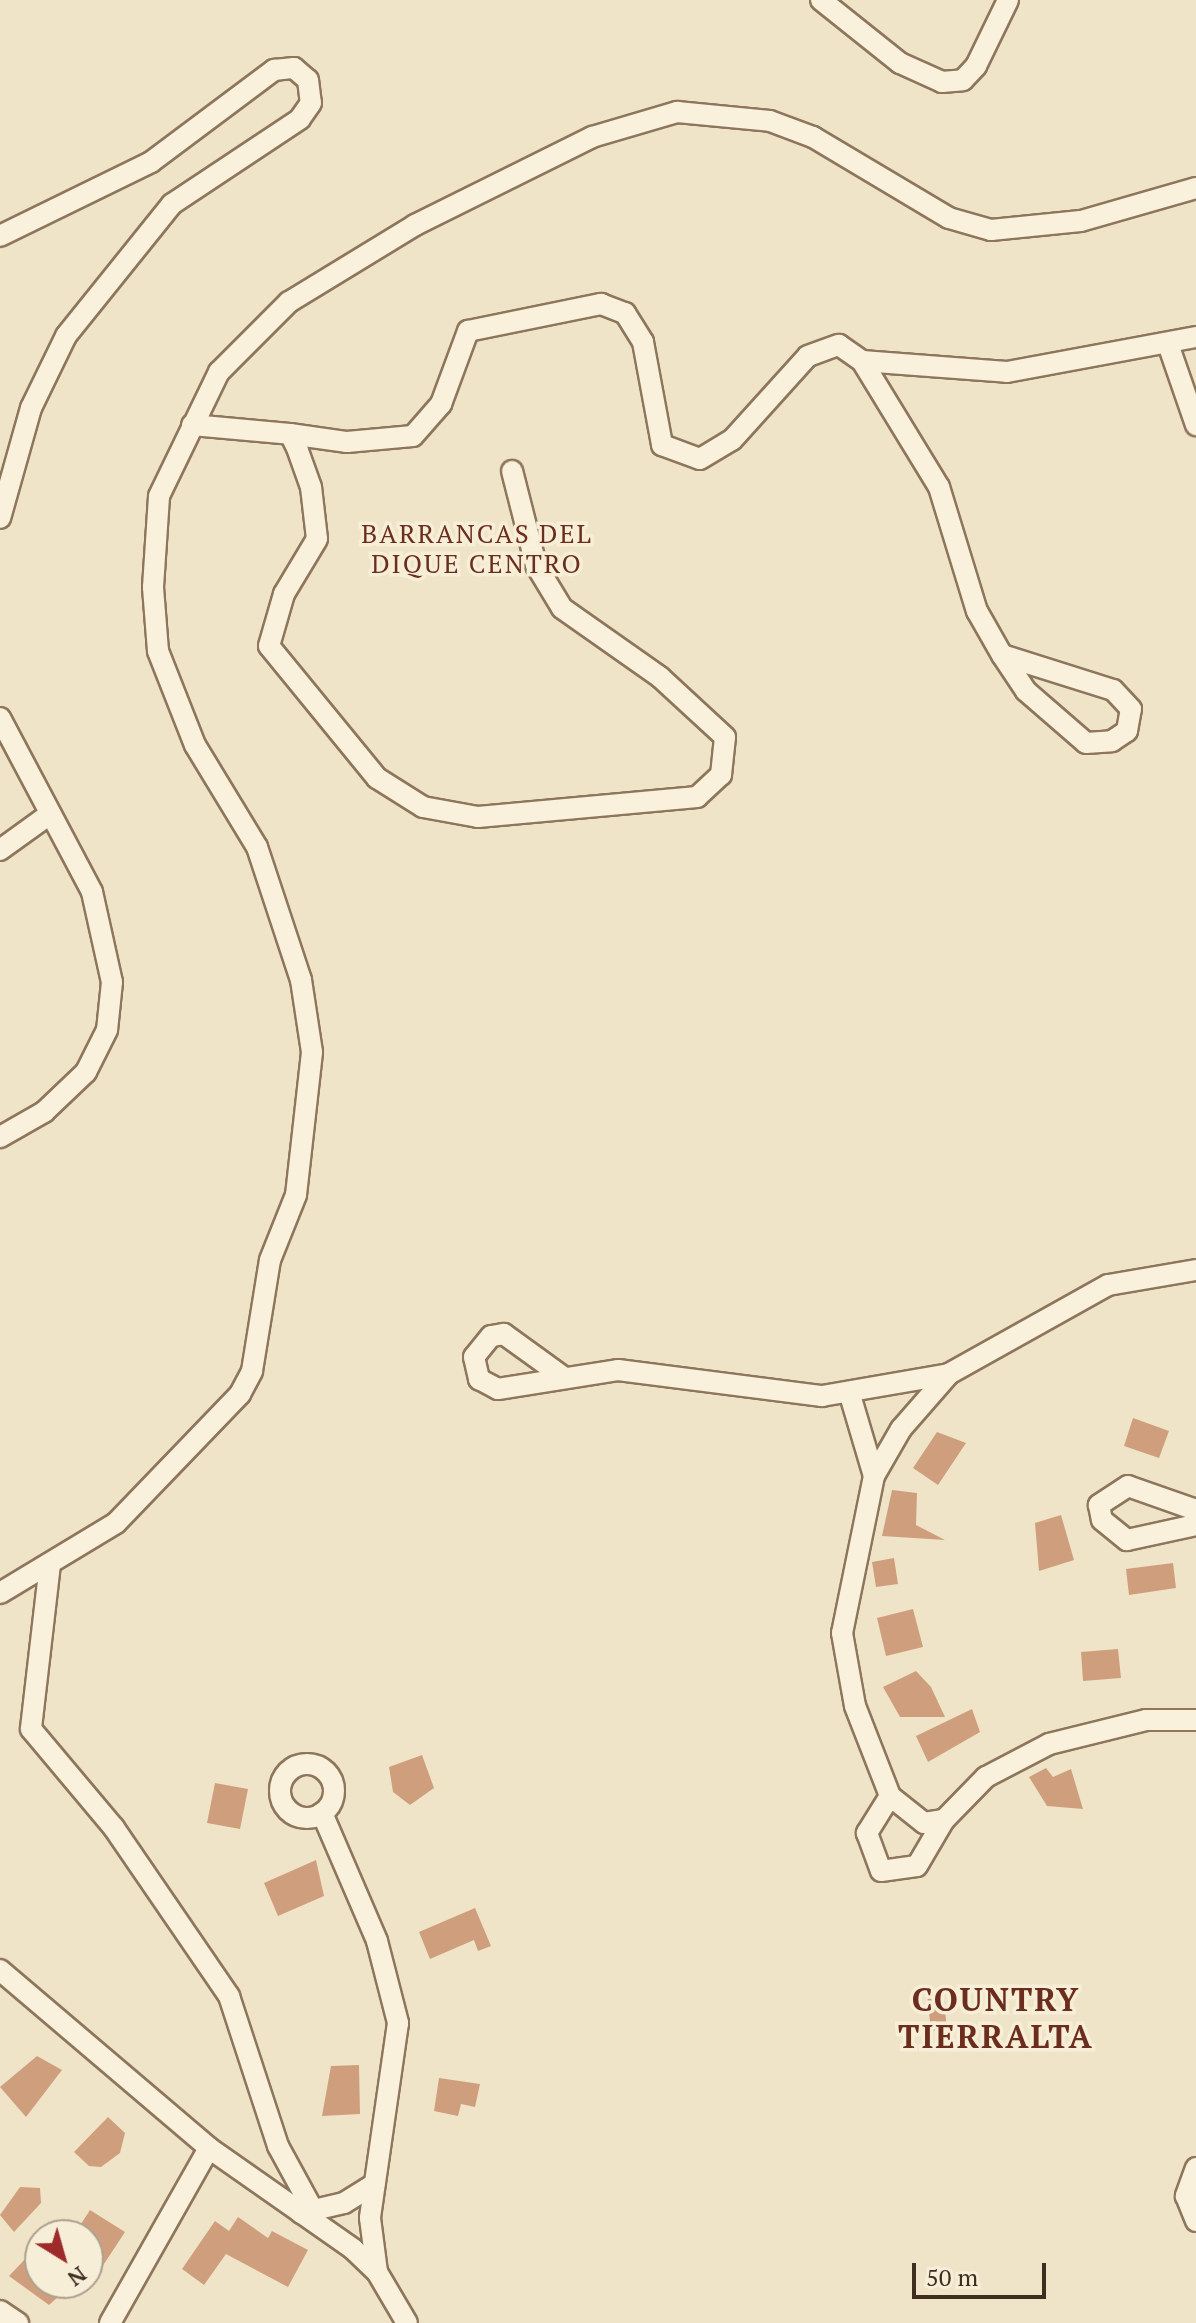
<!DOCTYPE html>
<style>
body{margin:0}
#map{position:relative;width:1196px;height:2323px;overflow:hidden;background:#f0e4c8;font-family:"PT Serif",serif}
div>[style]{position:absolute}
.building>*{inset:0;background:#cf9f7d}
.roads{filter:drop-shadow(2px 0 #8d765c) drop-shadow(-2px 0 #8d765c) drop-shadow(0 2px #8d765c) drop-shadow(0 -2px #8d765c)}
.street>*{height:20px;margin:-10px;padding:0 10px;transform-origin:10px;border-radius:10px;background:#faf1dc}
.street>.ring{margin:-10px;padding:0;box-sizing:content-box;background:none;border:20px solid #faf1dc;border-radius:50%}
span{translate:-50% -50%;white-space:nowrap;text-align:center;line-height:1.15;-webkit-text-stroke:7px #f7eed8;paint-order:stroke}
.neighbourhood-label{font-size:26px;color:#6b2e1e;letter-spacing:2px}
.district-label{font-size:32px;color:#6b2e1e;font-weight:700;letter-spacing:2px}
.north{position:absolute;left:24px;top:2219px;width:80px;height:80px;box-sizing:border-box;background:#f7eed8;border:2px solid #ada18e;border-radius:50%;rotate:143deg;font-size:22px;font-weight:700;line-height:32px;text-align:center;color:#3d2e20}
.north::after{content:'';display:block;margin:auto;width:28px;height:36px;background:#9e2a2b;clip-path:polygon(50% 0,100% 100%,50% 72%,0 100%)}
.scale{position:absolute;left:912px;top:2263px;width:134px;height:36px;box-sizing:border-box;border:4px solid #3d2e20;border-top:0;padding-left:10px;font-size:24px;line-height:28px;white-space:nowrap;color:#3d2e20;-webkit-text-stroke:6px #f7eed8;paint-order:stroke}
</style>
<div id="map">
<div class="building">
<div style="clip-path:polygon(1133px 1418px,1169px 1431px,1159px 1458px,1124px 1446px)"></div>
<div style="clip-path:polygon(937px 1432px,966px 1443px,938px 1485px,913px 1468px)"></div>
<div style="clip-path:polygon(892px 1490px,917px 1493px,916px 1525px,945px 1540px,882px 1536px)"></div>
<div style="clip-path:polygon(1061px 1515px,1074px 1560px,1039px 1571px,1035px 1523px)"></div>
<div style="clip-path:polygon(894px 1558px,898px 1584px,876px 1587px,872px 1562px)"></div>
<div style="clip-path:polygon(1173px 1563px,1176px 1588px,1129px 1595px,1126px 1569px)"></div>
<div style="clip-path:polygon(913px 1609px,923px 1647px,886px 1656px,877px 1618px)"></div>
<div style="clip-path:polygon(1118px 1649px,1121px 1678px,1083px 1681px,1081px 1652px)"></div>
<div style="clip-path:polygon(916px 1671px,931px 1687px,945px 1717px,900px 1717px,883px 1687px)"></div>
<div style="clip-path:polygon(972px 1709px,980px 1732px,928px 1762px,916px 1736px)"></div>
<div style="clip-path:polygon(422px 1755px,434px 1788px,410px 1805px,393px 1792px,389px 1767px)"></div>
<div style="clip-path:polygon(1046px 1768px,1053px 1777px,1071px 1769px,1083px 1809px,1047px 1806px,1029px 1777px)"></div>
<div style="clip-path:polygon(215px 1783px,248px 1789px,240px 1829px,207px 1823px)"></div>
<div style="clip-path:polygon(316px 1860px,324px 1896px,278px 1916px,264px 1883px)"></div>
<div style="clip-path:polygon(475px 1908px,491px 1946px,478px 1951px,474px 1940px,430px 1959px,419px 1932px)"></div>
<div style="clip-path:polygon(943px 1991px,947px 2029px,931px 2031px,927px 1993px)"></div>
<div style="clip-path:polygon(37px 2056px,62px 2070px,26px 2117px,0 2087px)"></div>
<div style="clip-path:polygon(359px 2065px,360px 2114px,322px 2116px,331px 2066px)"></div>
<div style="clip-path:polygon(439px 2078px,480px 2084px,475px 2107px,461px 2104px,458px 2116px,434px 2111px)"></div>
<div style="clip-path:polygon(108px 2117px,125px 2133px,120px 2153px,101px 2167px,89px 2166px,74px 2152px)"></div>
<div style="clip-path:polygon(20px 2187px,40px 2188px,41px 2203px,14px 2232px,0 2215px)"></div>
<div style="clip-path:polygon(90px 2210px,125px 2232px,102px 2267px,88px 2258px,88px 2235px,74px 2235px)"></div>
<div style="clip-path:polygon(238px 2217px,268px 2238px,272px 2231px,308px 2250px,288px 2287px,226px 2254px,204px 2285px,182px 2269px,215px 2221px,229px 2231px)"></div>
<div style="clip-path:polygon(28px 2256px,40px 2266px,40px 2283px,56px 2283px,58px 2297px,49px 2305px,9px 2276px)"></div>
</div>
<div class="roads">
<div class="street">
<div style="left:821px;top:0;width:101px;rotate:38.6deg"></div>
<div style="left:900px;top:63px;width:46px;rotate:24.3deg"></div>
<div style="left:942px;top:82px;width:21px;rotate:-5deg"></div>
<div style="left:963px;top:80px;width:19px;rotate:-47deg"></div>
<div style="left:976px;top:66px;width:73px;rotate:-64.1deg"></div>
<div style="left:0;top:236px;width:168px;rotate:-26.1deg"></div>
<div style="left:151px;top:162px;width:154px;rotate:-36.8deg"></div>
<div style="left:274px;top:70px;width:20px;rotate:-6deg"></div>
<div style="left:294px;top:68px;width:18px;rotate:41deg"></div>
<div style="left:308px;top:80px;width:23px;rotate:83deg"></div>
<div style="left:311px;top:103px;width:19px;rotate:125deg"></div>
<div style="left:300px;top:119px;width:154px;rotate:146.4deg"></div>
<div style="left:172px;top:204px;width:169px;rotate:128.8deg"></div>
<div style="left:66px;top:336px;width:80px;rotate:115.9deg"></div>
<div style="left:31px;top:408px;width:114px;rotate:105.7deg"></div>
<div style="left:1168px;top:344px;width:86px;rotate:70.9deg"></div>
<div style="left:862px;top:361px;width:145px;rotate:4.3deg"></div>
<div style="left:1007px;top:372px;width:192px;rotate:-10.5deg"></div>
<div style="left:192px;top:425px;width:98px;rotate:5.2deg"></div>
<div style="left:290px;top:434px;width:16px;rotate:63deg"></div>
<div style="left:297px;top:448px;width:41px;rotate:70.3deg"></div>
<div style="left:311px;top:487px;width:52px;rotate:83.4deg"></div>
<div style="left:317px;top:539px;width:64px;rotate:121deg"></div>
<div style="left:284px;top:594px;width:54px;rotate:106.1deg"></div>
<div style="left:269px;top:646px;width:171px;rotate:50.7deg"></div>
<div style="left:377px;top:778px;width:54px;rotate:32.2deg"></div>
<div style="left:423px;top:807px;width:56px;rotate:10.3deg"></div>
<div style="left:478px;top:817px;width:220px;rotate:-5.2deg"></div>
<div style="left:697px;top:797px;width:33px;rotate:-43deg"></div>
<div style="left:721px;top:775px;width:38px;rotate:-84deg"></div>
<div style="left:725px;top:737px;width:88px;rotate:-137.3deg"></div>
<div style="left:660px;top:677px;width:120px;rotate:-144.9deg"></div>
<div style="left:562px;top:608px;width:50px;rotate:-121.2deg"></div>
<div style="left:536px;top:565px;width:97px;rotate:-104.3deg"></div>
<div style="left:290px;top:434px;width:58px;rotate:8deg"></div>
<div style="left:347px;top:442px;width:66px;rotate:-5.2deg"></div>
<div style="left:413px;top:436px;width:43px;rotate:-48.8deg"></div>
<div style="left:441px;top:404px;width:78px;rotate:-69.7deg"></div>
<div style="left:468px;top:331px;width:136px;rotate:-11.5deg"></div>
<div style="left:601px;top:304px;width:26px;rotate:21deg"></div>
<div style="left:625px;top:313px;width:34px;rotate:58deg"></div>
<div style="left:643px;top:342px;width:105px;rotate:79.5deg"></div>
<div style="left:662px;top:445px;width:40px;rotate:20.2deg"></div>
<div style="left:700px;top:459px;width:37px;rotate:-31deg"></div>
<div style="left:732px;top:440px;width:113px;rotate:-47.9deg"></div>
<div style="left:808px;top:356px;width:33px;rotate:-20deg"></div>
<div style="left:839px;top:345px;width:28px;rotate:35deg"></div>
<div style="left:862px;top:361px;width:148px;rotate:58.6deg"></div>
<div style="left:939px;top:487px;width:130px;rotate:73deg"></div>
<div style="left:977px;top:611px;width:51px;rotate:60.4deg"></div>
<div style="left:1002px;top:655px;width:43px;rotate:56.3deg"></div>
<div style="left:1026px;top:691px;width:79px;rotate:40.9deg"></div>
<div style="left:1086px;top:743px;width:26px;rotate:-4deg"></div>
<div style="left:1112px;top:741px;width:18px;rotate:-34deg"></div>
<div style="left:1127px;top:731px;width:22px;rotate:-80deg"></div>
<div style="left:1131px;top:709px;width:26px;rotate:-133deg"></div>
<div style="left:1113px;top:690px;width:116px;rotate:-162.5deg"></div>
<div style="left:0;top:718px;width:197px;rotate:62.1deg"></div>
<div style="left:92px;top:892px;width:92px;rotate:77.5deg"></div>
<div style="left:112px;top:982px;width:48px;rotate:95.9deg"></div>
<div style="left:107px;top:1030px;width:47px;rotate:116.6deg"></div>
<div style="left:86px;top:1072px;width:58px;rotate:136.4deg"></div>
<div style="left:44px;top:1112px;width:51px;rotate:150.4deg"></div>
<div style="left:0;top:850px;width:57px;rotate:-35.7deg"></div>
<div style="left:1196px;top:1270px;width:89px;rotate:170.3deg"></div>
<div style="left:1108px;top:1285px;width:182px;rotate:150.8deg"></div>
<div style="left:949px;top:1374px;width:73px;rotate:131.1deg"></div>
<div style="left:901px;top:1429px;width:54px;rotate:119.9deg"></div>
<div style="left:874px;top:1476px;width:160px;rotate:101.5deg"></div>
<div style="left:842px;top:1633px;width:74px;rotate:79.9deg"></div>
<div style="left:855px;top:1706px;width:97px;rotate:68.7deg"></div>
<div style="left:890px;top:1796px;width:43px;rotate:38.5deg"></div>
<div style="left:924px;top:1823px;width:20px;rotate:-9deg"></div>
<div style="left:944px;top:1820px;width:60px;rotate:-45.7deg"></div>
<div style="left:986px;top:1777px;width:71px;rotate:-27.6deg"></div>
<div style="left:1049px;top:1744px;width:100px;rotate:-13.9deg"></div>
<div style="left:1146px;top:1720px;width:50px"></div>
<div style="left:562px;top:1376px;width:72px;rotate:-144.1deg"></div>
<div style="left:504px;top:1334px;width:13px;rotate:171deg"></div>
<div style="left:491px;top:1336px;width:27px;rotate:129deg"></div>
<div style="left:474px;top:1357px;width:23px;rotate:77deg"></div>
<div style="left:479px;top:1379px;width:21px;rotate:28deg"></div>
<div style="left:498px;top:1389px;width:121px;rotate:-9deg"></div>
<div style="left:618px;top:1370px;width:206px;rotate:7.3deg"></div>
<div style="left:822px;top:1396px;width:129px;rotate:-9.8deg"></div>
<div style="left:850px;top:1395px;width:84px;rotate:73.5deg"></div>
<div style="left:1196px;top:1510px;width:72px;rotate:-160.6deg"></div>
<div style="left:1128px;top:1486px;width:35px;rotate:147deg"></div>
<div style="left:1099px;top:1505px;width:15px;rotate:79deg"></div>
<div style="left:1102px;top:1520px;width:32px;rotate:39deg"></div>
<div style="left:1127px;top:1540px;width:71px;rotate:-12.3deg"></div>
<div style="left:50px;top:1564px;width:166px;rotate:96.6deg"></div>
<div style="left:31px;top:1729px;width:129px;rotate:50deg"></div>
<div style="left:114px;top:1828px;width:204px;rotate:55.6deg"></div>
<div style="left:229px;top:1996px;width:158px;rotate:71.9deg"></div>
<div style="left:278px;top:2146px;width:75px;rotate:61.4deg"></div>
<div style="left:0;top:1593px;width:135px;rotate:-31.1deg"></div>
<div style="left:116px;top:1523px;width:179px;rotate:-46.1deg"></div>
<div style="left:240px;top:1394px;width:26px;rotate:-62deg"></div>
<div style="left:252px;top:1371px;width:112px;rotate:-80.8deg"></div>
<div style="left:270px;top:1260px;width:70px;rotate:-68.2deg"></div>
<div style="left:296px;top:1195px;width:144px;rotate:-83.6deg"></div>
<div style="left:312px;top:1052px;width:73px;rotate:-98.7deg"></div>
<div style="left:301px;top:980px;width:140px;rotate:-108.3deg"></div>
<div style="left:257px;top:847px;width:119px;rotate:-121.3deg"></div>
<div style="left:195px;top:745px;width:101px;rotate:-111.5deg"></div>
<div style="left:158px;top:651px;width:64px;rotate:-94.5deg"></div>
<div style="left:153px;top:587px;width:91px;rotate:-86.2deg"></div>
<div style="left:159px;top:496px;width:138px;rotate:-64.2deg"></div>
<div style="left:219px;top:372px;width:99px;rotate:-45deg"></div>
<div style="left:289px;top:302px;width:148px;rotate:-31.4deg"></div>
<div style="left:415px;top:225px;width:198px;rotate:-26.4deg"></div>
<div style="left:592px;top:137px;width:89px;rotate:-16.4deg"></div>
<div style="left:677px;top:112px;width:93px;rotate:5.5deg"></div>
<div style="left:770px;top:121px;width:46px;rotate:20.4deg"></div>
<div style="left:813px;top:137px;width:158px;rotate:30.8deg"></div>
<div style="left:949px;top:218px;width:44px;rotate:15.9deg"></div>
<div style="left:991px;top:230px;width:90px;rotate:-5.7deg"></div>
<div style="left:1081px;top:221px;width:120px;rotate:-16deg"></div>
<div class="ring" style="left:280px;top:1764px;width:34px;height:34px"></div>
<div style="left:890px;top:1796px;width:44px;rotate:121.9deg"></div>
<div style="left:867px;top:1833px;width:40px;rotate:69.8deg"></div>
<div style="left:881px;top:1871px;width:36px;rotate:-8deg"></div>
<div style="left:917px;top:1866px;width:53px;rotate:-59.6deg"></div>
<div style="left:322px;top:1813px;width:139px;rotate:66.7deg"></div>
<div style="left:377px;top:1941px;width:85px;rotate:75.6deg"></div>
<div style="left:398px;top:2023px;width:197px;rotate:98.2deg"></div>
<div style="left:370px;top:2218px;width:54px;rotate:82.6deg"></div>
<div style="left:0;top:1970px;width:275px;rotate:40.4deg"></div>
<div style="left:209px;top:2148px;width:176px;rotate:35deg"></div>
<div style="left:353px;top:2249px;width:33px;rotate:44deg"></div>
<div style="left:377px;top:2272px;width:59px;rotate:59.5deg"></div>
<div style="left:1196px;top:2168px;width:30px;rotate:110deg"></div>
<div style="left:1186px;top:2196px;width:27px;rotate:68deg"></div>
<div style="left:301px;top:2213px;width:44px;rotate:-13.1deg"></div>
<div style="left:344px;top:2203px;width:36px;rotate:-32deg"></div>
<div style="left:0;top:2311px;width:22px;rotate:34deg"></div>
<div style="left:110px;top:2323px;width:201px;rotate:-60.5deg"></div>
</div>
</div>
<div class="neighbourhood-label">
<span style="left:477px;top:549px">BARRANCAS DEL<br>DIQUE CENTRO</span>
</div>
<div class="district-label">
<span style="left:996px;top:2018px">COUNTRY<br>TIERRALTA</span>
</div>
<div class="north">N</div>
<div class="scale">50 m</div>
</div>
